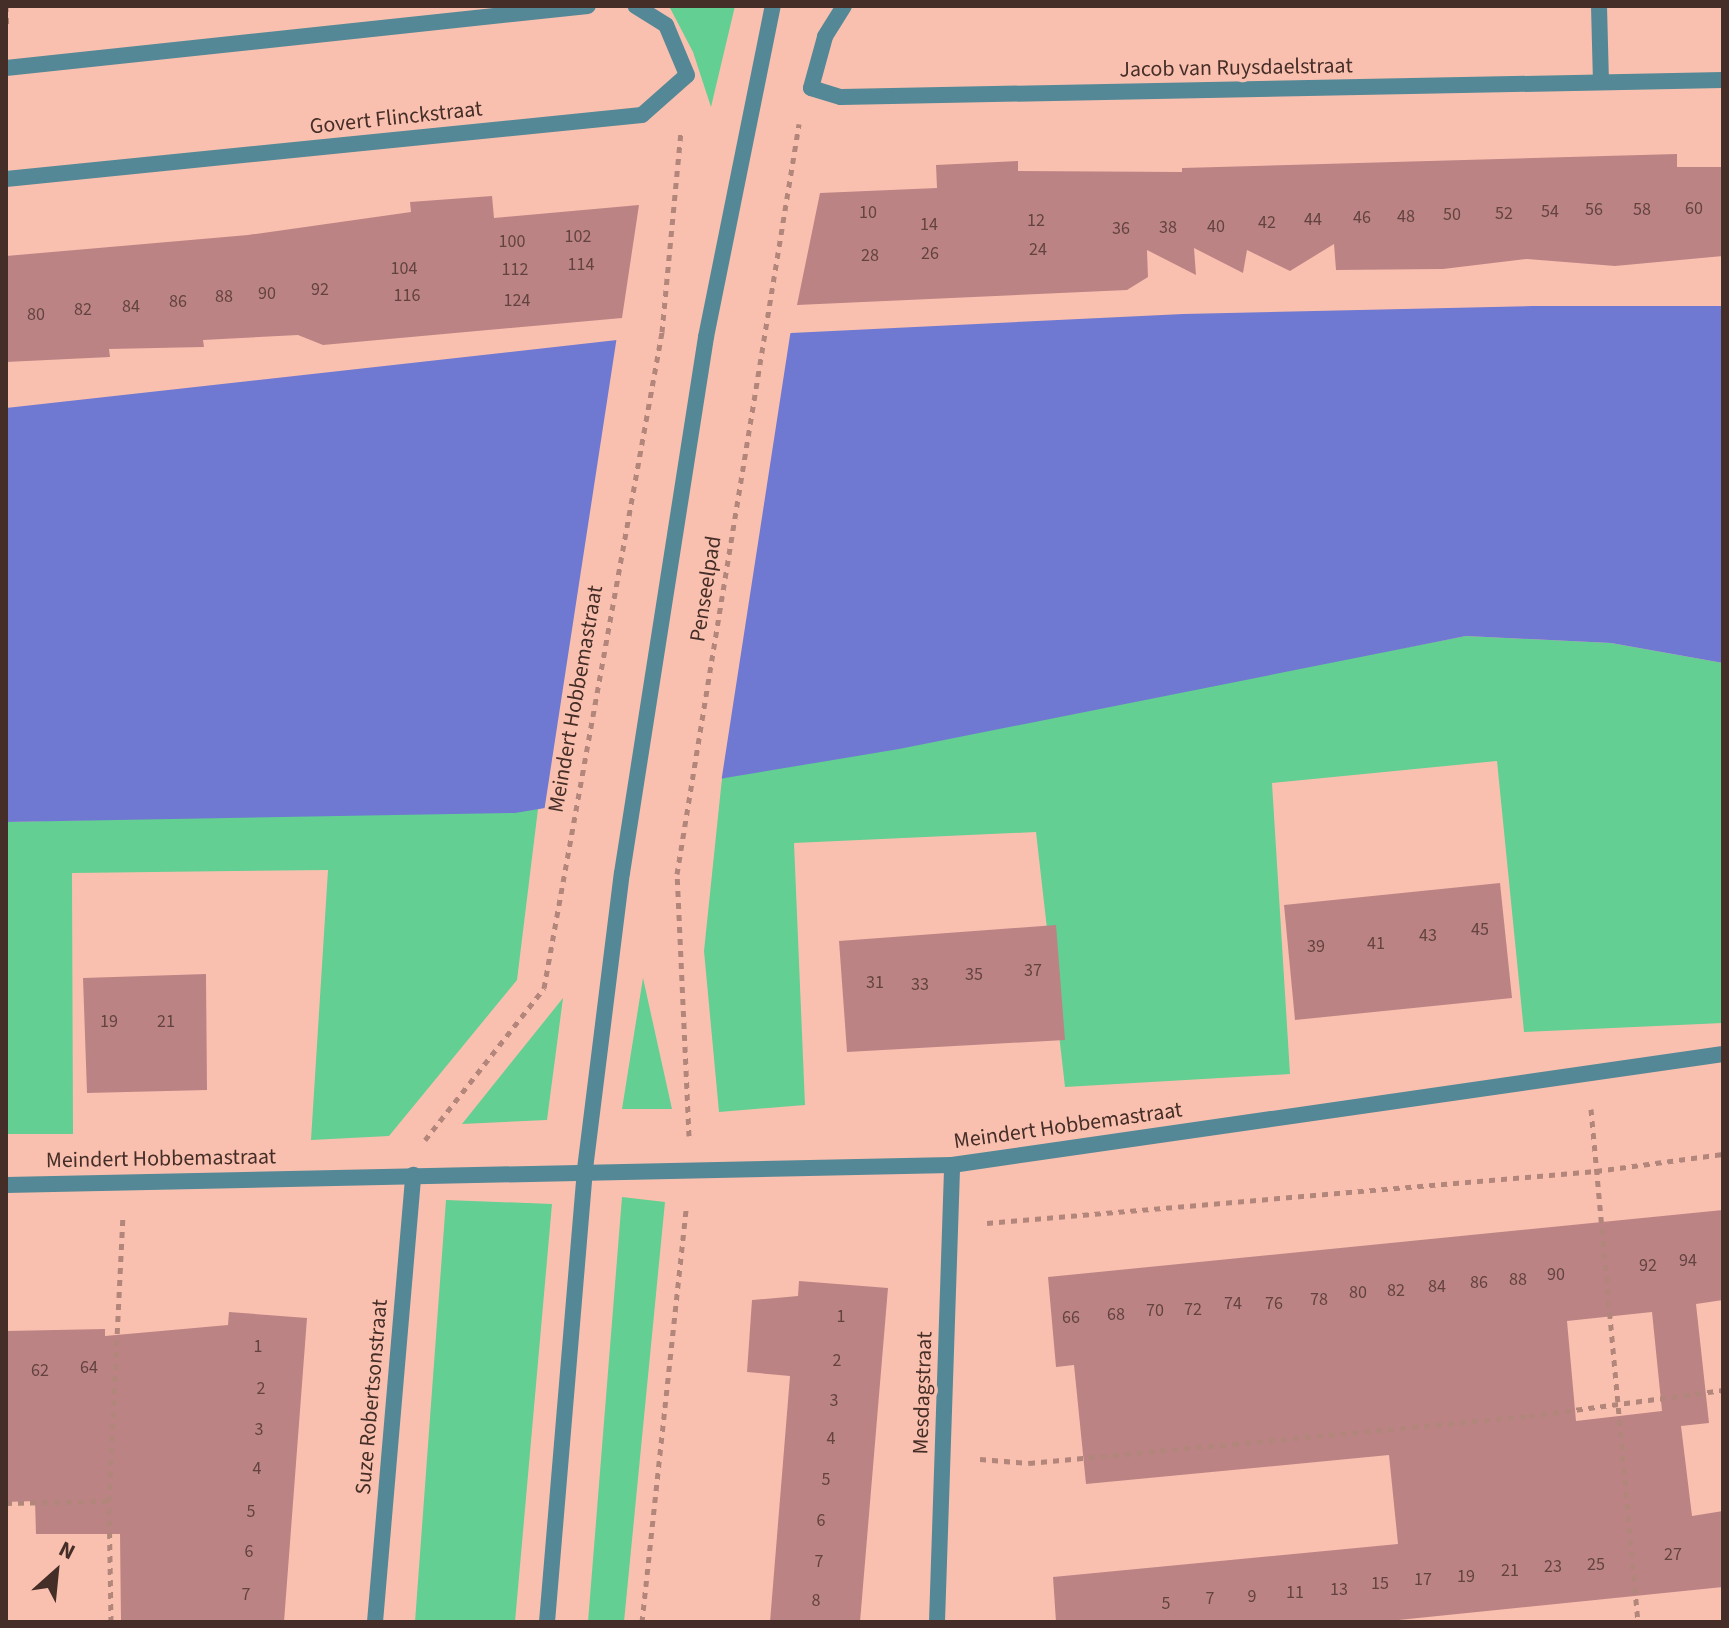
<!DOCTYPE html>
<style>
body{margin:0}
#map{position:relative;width:1729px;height:1628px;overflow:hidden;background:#fac0af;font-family:"Source Sans 3",sans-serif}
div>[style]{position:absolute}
.green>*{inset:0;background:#63cf93}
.water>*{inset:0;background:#7079d1}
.pier>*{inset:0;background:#fac0af}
.building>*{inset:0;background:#bc8385}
.path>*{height:5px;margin-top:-2.5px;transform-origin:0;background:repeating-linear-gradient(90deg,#b2867a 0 6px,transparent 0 12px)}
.service>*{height:16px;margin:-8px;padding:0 8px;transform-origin:8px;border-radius:8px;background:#548896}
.minor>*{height:16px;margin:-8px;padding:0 8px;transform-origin:8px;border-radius:8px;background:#548896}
span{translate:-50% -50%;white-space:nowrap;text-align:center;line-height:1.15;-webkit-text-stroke:7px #fac0af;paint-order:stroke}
.number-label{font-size:18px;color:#63433f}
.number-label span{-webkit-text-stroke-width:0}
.street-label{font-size:22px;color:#452e28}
.frame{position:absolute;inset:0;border:8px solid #452e28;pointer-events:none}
.north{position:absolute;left:16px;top:1532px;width:80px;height:80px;-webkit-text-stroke:6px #fac0af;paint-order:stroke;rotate:27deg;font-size:22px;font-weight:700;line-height:32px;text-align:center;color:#452e28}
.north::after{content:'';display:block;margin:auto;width:28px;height:36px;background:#452e28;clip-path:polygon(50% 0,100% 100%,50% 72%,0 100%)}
</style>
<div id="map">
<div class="green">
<div style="clip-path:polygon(669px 6px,735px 6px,711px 107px,693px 52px)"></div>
<div style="clip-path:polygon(1466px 636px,1611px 643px,1723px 663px,1723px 1023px,1524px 1032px,1497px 761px,1272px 783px,1290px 1074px,1065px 1087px,1036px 832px,794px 843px,805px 1105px,719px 1112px,704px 951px,722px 778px)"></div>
<div style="clip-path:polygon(538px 809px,517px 980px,389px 1136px,311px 1140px,328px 870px,72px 873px,73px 1134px,6px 1134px,6px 822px)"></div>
<div style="clip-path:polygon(643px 978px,672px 1109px,622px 1109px)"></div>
<div style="clip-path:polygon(563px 998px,547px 1120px,462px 1124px)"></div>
<div style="clip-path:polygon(622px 1197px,665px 1202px,624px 1622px,588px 1622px)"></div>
<div style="clip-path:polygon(446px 1200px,552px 1204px,515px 1622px,415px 1622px)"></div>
</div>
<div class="water">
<div style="clip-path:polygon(1532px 306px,1723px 306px,1723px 663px,1611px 643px,1466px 636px,899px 749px,515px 813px,6px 822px,6px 408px,617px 340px,658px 365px,734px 357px,791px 333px,1183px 314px)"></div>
</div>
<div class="pier">
<div style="clip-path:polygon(791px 329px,721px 783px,544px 812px,617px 336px,659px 360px,733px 353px)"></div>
</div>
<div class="building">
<div style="clip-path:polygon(1677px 154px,1677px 167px,1723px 167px,1723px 256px,1615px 266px,1527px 259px,1443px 269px,1336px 270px,1334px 244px,1290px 271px,1247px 250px,1243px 273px,1194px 248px,1196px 275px,1147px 250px,1148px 277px,1127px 290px,797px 305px,820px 193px,937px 188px,936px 165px,1018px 161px,1018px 171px,1182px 172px,1182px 168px)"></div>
<div style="clip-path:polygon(492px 196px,494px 218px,639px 205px,622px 318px,323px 345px,298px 335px,203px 340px,204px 347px,109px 349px,110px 357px,6px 362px,6px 256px,248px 235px,411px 212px,410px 202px)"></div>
<div style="clip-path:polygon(1500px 883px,1512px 998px,1295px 1020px,1284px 905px)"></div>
<div style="clip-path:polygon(1056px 925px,1065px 1040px,847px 1052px,839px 941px)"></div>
<div style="clip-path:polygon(206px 974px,207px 1090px,87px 1093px,83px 978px)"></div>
<div style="clip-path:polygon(evenodd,1723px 1210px,1723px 1300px,1696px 1304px,1709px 1423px,1681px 1426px,1692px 1516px,1723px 1511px,1723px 1587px,1379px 1622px,1056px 1622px,1053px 1577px,1398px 1544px,1389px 1455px,1086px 1484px,1074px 1365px,1056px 1367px,1048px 1277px,1723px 1210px,1652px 1312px,1662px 1411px,1576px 1421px,1567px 1321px,1652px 1312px)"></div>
<div style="clip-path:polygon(799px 1281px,888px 1288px,860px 1622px,770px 1622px,790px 1376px,747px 1372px,752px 1300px,798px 1296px)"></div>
<div style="clip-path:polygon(229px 1312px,307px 1318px,284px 1622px,121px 1622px,120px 1534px,36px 1534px,35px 1501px,6px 1502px,6px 1331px,105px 1329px,105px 1336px,228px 1325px)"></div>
</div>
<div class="path">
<div style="left:6px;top:6px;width:23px;rotate:88deg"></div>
<div style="left:1591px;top:1109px;width:515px;rotate:84.77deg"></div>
<div style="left:689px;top:1136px;width:262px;rotate:-92.6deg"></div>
<div style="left:677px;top:874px;width:760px;rotate:-80.76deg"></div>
<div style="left:425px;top:1140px;width:193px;rotate:-51.9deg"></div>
<div style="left:544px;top:988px;width:667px;rotate:-79.8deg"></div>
<div style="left:662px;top:332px;width:202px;rotate:-84.6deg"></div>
<div style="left:987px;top:1223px;width:611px;rotate:-4.88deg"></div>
<div style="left:1596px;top:1171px;width:128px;rotate:-7.6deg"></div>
<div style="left:980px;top:1459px;width:49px;rotate:4.7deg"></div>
<div style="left:1029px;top:1463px;width:205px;rotate:-5.3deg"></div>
<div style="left:1233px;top:1444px;width:297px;rotate:-5.4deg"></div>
<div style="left:1529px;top:1416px;width:196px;rotate:-7.6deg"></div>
<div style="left:6px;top:1503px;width:103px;rotate:-1.1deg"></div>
<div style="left:111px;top:1622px;width:121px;rotate:-90.9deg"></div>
<div style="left:109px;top:1501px;width:282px;rotate:-87.2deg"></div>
<div style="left:642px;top:1622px;width:415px;rotate:-83.9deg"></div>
</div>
<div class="service">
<div style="left:547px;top:1622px;width:455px;rotate:-85.2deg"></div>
<div style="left:585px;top:1169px;width:298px;rotate:-82.9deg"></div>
<div style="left:622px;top:873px;width:543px;rotate:-81.09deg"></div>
<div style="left:706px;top:337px;width:338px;rotate:-78.6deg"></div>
</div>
<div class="minor">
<div style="left:844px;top:6px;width:36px;rotate:122deg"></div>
<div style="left:825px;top:37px;width:53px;rotate:105.4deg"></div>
<div style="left:811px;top:88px;width:31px;rotate:17deg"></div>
<div style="left:841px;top:97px;width:882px;rotate:-1.1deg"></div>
<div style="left:1599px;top:6px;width:75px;rotate:88.5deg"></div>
<div style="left:6px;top:68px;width:585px;rotate:-6.08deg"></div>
<div style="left:6px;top:179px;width:639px;rotate:-5.75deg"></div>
<div style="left:642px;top:115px;width:60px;rotate:-41.6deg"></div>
<div style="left:687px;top:75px;width:54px;rotate:-112.8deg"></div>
<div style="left:666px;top:25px;width:36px;rotate:-148deg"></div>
<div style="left:6px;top:1185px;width:946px;rotate:-1.21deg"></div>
<div style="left:952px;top:1165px;width:779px;rotate:-8.19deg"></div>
<div style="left:375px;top:1622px;width:449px;rotate:-85.1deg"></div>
<div style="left:937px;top:1622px;width:457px;rotate:-88.1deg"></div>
</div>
<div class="number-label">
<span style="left:1694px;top:209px">60</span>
<span style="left:1594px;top:210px">56</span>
<span style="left:1642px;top:210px">58</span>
<span style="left:1550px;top:212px">54</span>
<span style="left:868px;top:213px">10</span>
<span style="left:1504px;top:214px">52</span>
<span style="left:1452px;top:215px">50</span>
<span style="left:1406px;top:217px">48</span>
<span style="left:1362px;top:218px">46</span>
<span style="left:1313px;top:220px">44</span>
<span style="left:1036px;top:221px">12</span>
<span style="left:1267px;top:223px">42</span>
<span style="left:929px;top:225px">14</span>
<span style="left:1216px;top:227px">40</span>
<span style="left:1168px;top:228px">38</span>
<span style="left:1121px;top:229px">36</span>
<span style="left:578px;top:237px">102</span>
<span style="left:512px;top:242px">100</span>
<span style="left:1038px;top:250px">24</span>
<span style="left:930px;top:254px">26</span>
<span style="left:870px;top:256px">28</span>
<span style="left:581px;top:265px">114</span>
<span style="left:404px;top:269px">104</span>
<span style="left:515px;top:270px">112</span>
<span style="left:320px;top:290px">92</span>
<span style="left:267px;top:294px">90</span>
<span style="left:407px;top:296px">116</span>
<span style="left:224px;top:297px">88</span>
<span style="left:517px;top:301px">124</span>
<span style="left:178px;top:302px">86</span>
<span style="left:131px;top:307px">84</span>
<span style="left:83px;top:310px">82</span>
<span style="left:36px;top:315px">80</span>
<span style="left:1480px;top:930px">45</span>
<span style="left:1428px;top:936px">43</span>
<span style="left:1376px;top:944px">41</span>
<span style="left:1316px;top:947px">39</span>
<span style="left:1033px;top:971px">37</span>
<span style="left:974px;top:975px">35</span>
<span style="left:875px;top:983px">31</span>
<span style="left:920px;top:985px">33</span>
<span style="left:109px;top:1022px">19</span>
<span style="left:166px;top:1022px">21</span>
<span style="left:1688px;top:1261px">94</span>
<span style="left:1648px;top:1266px">92</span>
<span style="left:1556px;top:1275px">90</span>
<span style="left:1518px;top:1280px">88</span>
<span style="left:1479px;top:1283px">86</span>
<span style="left:1437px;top:1287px">84</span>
<span style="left:1396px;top:1291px">82</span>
<span style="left:1358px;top:1293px">80</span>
<span style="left:1319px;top:1300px">78</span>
<span style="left:1233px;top:1304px">74</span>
<span style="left:1274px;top:1304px">76</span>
<span style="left:1193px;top:1310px">72</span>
<span style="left:1155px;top:1311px">70</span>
<span style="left:1116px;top:1315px">68</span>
<span style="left:841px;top:1317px">1</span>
<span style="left:1071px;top:1318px">66</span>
<span style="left:258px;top:1347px">1</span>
<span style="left:837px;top:1361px">2</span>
<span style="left:89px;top:1368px">64</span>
<span style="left:40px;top:1371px">62</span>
<span style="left:261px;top:1389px">2</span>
<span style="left:834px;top:1401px">3</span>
<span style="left:259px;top:1430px">3</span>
<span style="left:831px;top:1439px">4</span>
<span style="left:257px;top:1469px">4</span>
<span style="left:826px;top:1480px">5</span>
<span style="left:251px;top:1512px">5</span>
<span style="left:821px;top:1521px">6</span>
<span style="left:249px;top:1552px">6</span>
<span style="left:1673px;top:1555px">27</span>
<span style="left:819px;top:1562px">7</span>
<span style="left:1596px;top:1565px">25</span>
<span style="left:1553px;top:1567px">23</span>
<span style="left:1510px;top:1571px">21</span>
<span style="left:1466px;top:1577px">19</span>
<span style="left:1423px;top:1580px">17</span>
<span style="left:1380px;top:1584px">15</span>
<span style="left:1339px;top:1590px">13</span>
<span style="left:1295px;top:1593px">11</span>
<span style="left:246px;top:1595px">7</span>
<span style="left:1252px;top:1597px">9</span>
<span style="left:1210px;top:1599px">7</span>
<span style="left:816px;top:1601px">8</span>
<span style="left:1166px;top:1604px">5</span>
</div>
<div class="street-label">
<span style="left:1236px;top:68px;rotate:-1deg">Jacob van Ruysdaelstraat</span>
<span style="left:396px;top:118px;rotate:-6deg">Govert Flinckstraat</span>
<span style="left:706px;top:589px;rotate:-81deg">Penseelpad</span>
<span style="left:576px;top:699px;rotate:-80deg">Meindert Hobbemastraat</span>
<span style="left:1068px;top:1126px;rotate:-8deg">Meindert Hobbemastraat</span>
<span style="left:161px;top:1159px;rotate:-1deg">Meindert Hobbemastraat</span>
<span style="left:923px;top:1393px;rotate:-88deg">Mesdagstraat</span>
<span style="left:372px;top:1397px;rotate:-85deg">Suze Robertsonstraat</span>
</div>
<div class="frame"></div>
<div class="north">N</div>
</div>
